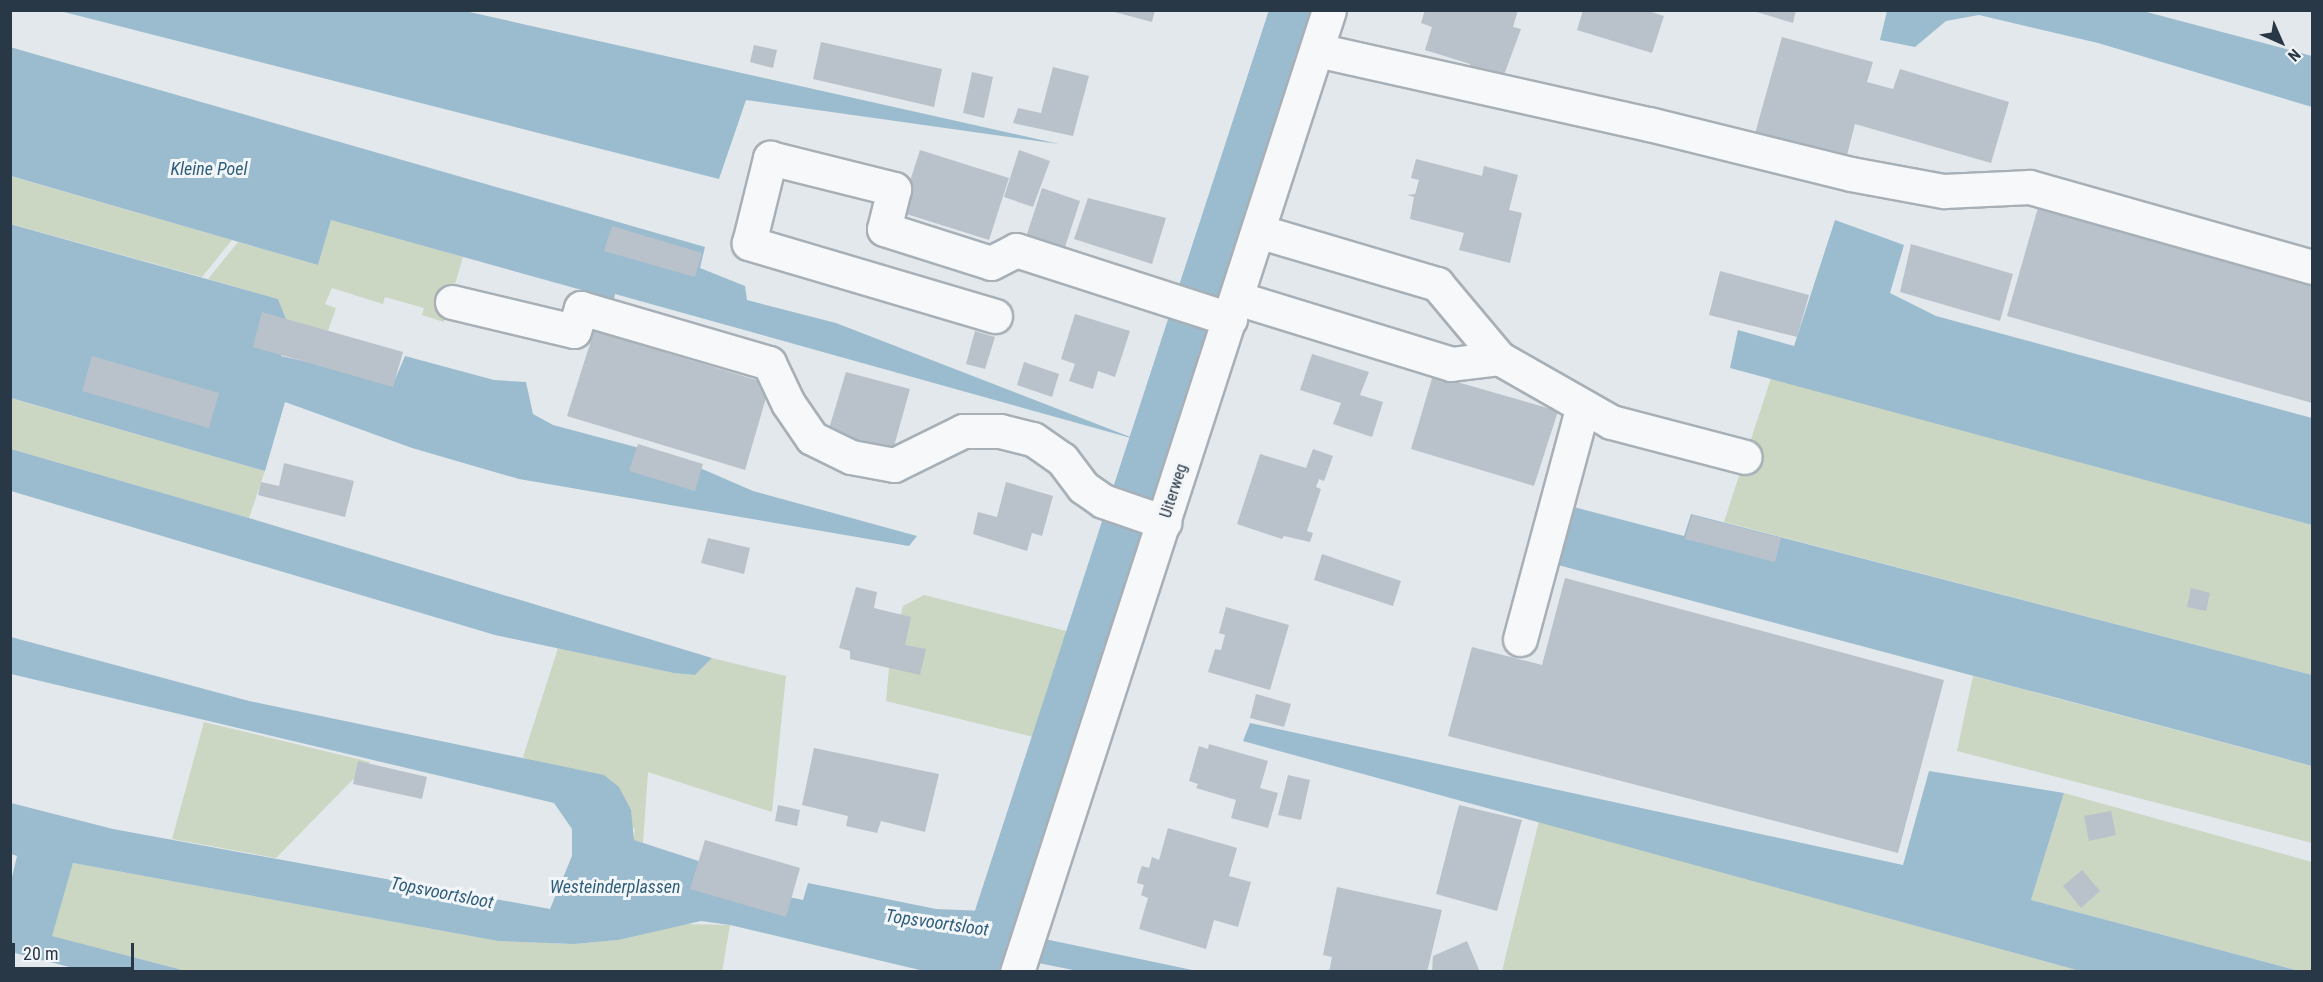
<!DOCTYPE html>
<style>
body{margin:0}
#map{position:relative;width:2323px;height:982px;overflow:hidden;background:#e3e8ec;font-family:"Roboto Condensed",sans-serif}
div>[style]{position:absolute}
.green>*{inset:0;background:#cbd6c3}
.water>*{inset:0;background:#9bbcce}
.canal>*{height:42px;margin:-21px;padding:0 21px;transform-origin:21px;border-radius:21px;background:#9bbcce}
.building>*{inset:0;background:#b9c2ca}
.roads{filter:drop-shadow(2px 0 #a7b0b7) drop-shadow(-2px 0 #a7b0b7) drop-shadow(0 2px #a7b0b7) drop-shadow(0 -2px #a7b0b7)}
.minor>*{height:33px;margin:-16.5px;padding:0 16.5px;transform-origin:16.5px;border-radius:16.5px;background:#f6f8fa}
span{translate:-50% -50%;white-space:nowrap;text-align:center;line-height:1.15;-webkit-text-stroke:6px #f3f6f9;paint-order:stroke}
.street-label{font-size:16px;color:#293846}
.water-label{font-size:18px;color:#2f5e7d;font-style:italic}
.frame{position:absolute;inset:0;border:12px solid #293846;pointer-events:none}
.north{position:absolute;left:2251px;top:12px;width:60px;height:60px;-webkit-text-stroke:4px #f3f6f9;paint-order:stroke;rotate:135deg;font-size:16px;font-weight:700;line-height:24px;text-align:center;color:#293846}
.north::after{content:'';display:block;margin:auto;width:21px;height:27px;background:#293846;clip-path:polygon(50% 0,100% 100%,50% 72%,0 100%)}
.scale{position:absolute;left:12px;top:943px;width:122px;height:27px;box-sizing:border-box;border:3px solid #293846;border-top:0;padding-left:8px;font-size:18px;line-height:21px;white-space:nowrap;color:#293846;-webkit-text-stroke:4px #f3f6f9;paint-order:stroke}
</style>
<div id="map">
<div class="green">
<div style="clip-path:polygon(10px 176px,232px 240px,202px 277px,11px 224px)"></div>
<div style="clip-path:polygon(331px 219px,463px 257px,444px 322px,422px 315px,424px 308px,385px 297px,383px 304px,332px 288px,325px 304px,336px 308px,328px 331px,286px 319px,278px 299px,208px 279px,238px 242px,318px 265px)"></div>
<div style="clip-path:polygon(1771px 378px,2312px 525px,2312px 675px,1724px 522px)"></div>
<div style="clip-path:polygon(10px 398px,265px 471px,249px 518px,11px 449px)"></div>
<div style="clip-path:polygon(924px 595px,1113px 643px,1079px 748px,886px 701px,890px 657px,903px 606px)"></div>
<div style="clip-path:polygon(558px 648px,674px 673px,695px 675px,712px 658px,786px 676px,772px 812px,648px 772px,643px 843px,633px 840px,635px 829px,523px 757px)"></div>
<div style="clip-path:polygon(1973px 676px,2312px 766px,2312px 843px,1957px 751px)"></div>
<div style="clip-path:polygon(204px 722px,370px 762px,276px 858px,172px 839px)"></div>
<div style="clip-path:polygon(2064px 793px,2312px 862px,2312px 971px,2299px 971px,2031px 900px)"></div>
<div style="clip-path:polygon(1539px 821px,2080px 971px,1502px 971px)"></div>
<div style="clip-path:polygon(73px 863px,498px 941px,574px 944px,618px 940px,680px 924px,730px 925px,722px 972px,186px 971px,51px 936px)"></div>
</div>
<div class="water">
<div style="clip-path:polygon(60px 11px,465px 11px,1059px 144px,746px 100px,719px 179px)"></div>
<div style="clip-path:polygon(1887px 11px,2143px 11px,2312px 56px,2312px 107px,2098px 43px,1979px 15px,1946px 21px,1915px 47px,1880px 40px)"></div>
<div style="clip-path:polygon(10px 47px,705px 247px,700px 268px,745px 286px,747px 300px,836px 323px,1138px 440px,615px 294px,614px 299px,331px 220px,318px 265px,11px 176px)"></div>
<div style="clip-path:polygon(1835px 220px,1904px 245px,1890px 293px,1936px 316px,2312px 418px,2312px 525px,1730px 368px,1738px 330px,1794px 346px)"></div>
<div style="clip-path:polygon(10px 224px,278px 299px,286px 319px,281px 356px,394px 382px,405px 356px,494px 380px,526px 382px,533px 414px,553px 425px,677px 458px,753px 491px,917px 536px,909px 546px,519px 479px,412px 448px,285px 402px,265px 471px,11px 398px)"></div>
<div style="clip-path:polygon(11px 449px,249px 518px,712px 658px,695px 675px,674px 673px,495px 635px,11px 491px)"></div>
<div style="clip-path:polygon(1570px 506px,1684px 536px,1691px 514px,2312px 675px,2312px 766px,1558px 565px)"></div>
<div style="clip-path:polygon(11px 637px,249px 701px,604px 775px,619px 787px,631px 810px,634px 840px,714px 866px,712px 880px,803px 900px,808px 883px,936px 909px,1009px 912px,1011px 932px,1197px 971px,1078px 971px,1004px 956px,992px 971px,924px 971px,730px 925px,701px 921px,618px 940px,574px 944px,498px 941px,73px 863px,52px 936px,186px 971px,85px 971px,11px 952px,11px 881px,17px 856px,11px 854px,11px 803px,113px 829px,550px 909px,572px 856px,572px 829px,554px 803px,11px 674px)"></div>
<div style="clip-path:polygon(1250px 723px,1903px 865px,1929px 771px,2064px 793px,2031px 900px,2299px 971px,2080px 971px,1243px 741px)"></div>
</div>
<div class="canal">
<div style="left:977px;top:972px;width:1012px;rotate:-71.92deg"></div>
</div>
<div class="building">
<div style="clip-path:polygon(1107px 10px,1155px 10px,1152px 22px)"></div>
<div style="clip-path:polygon(1425px 10px,1518px 10px,1513px 27px,1521px 29px,1504px 75px,1490px 70px,1486px 82px,1467px 76px,1470px 64px,1425px 50px,1432px 27px,1421px 23px)"></div>
<div style="clip-path:polygon(1583px 10px,1646px 10px,1664px 16px,1652px 53px,1577px 30px)"></div>
<div style="clip-path:polygon(1750px 10px,1796px 10px,1793px 23px)"></div>
<div style="clip-path:polygon(1782px 37px,1873px 62px,1867px 82px,1893px 89px,1900px 69px,2009px 102px,1991px 163px,1855px 124px,1845px 163px,1754px 137px)"></div>
<div style="clip-path:polygon(821px 42px,942px 69px,934px 107px,813px 79px)"></div>
<div style="clip-path:polygon(754px 45px,777px 50px,773px 68px,750px 62px)"></div>
<div style="clip-path:polygon(1053px 67px,1089px 76px,1073px 136px,1013px 123px,1018px 108px,1041px 113px)"></div>
<div style="clip-path:polygon(972px 72px,993px 77px,984px 118px,963px 113px)"></div>
<div style="clip-path:polygon(920px 150px,1009px 178px,989px 240px,900px 212px)"></div>
<div style="clip-path:polygon(1019px 150px,1050px 161px,1033px 207px,1004px 197px)"></div>
<div style="clip-path:polygon(1416px 159px,1482px 176px,1484px 166px,1518px 175px,1509px 210px,1522px 213px,1510px 263px,1459px 250px,1464px 233px,1410px 219px,1414px 197px,1407px 195px,1415px 194px,1419px 180px,1411px 178px)"></div>
<div style="clip-path:polygon(1042px 188px,1080px 201px,1064px 250px,1026px 237px)"></div>
<div style="clip-path:polygon(1088px 198px,1166px 218px,1152px 264px,1074px 239px)"></div>
<div style="clip-path:polygon(2039px 204px,2312px 281px,2312px 403px,2007px 316px)"></div>
<div style="clip-path:polygon(612px 226px,702px 253px,695px 277px,604px 251px)"></div>
<div style="clip-path:polygon(1911px 244px,2013px 274px,2000px 321px,1900px 292px)"></div>
<div style="clip-path:polygon(1720px 271px,1809px 295px,1797px 337px,1709px 315px)"></div>
<div style="clip-path:polygon(262px 312px,403px 352px,393px 387px,253px 347px)"></div>
<div style="clip-path:polygon(1075px 314px,1130px 331px,1115px 377px,1098px 371px,1093px 389px,1069px 381px,1075px 364px,1061px 359px)"></div>
<div style="clip-path:polygon(594px 331px,770px 384px,745px 470px,567px 416px)"></div>
<div style="clip-path:polygon(975px 331px,995px 337px,985px 369px,966px 364px)"></div>
<div style="clip-path:polygon(1312px 354px,1369px 372px,1360px 395px,1383px 402px,1372px 437px,1333px 424px,1341px 403px,1300px 390px)"></div>
<div style="clip-path:polygon(92px 356px,219px 393px,209px 428px,82px 391px)"></div>
<div style="clip-path:polygon(1024px 362px,1059px 374px,1052px 397px,1017px 385px)"></div>
<div style="clip-path:polygon(846px 372px,910px 389px,893px 450px,828px 432px)"></div>
<div style="clip-path:polygon(1433px 375px,1558px 411px,1534px 486px,1411px 449px)"></div>
<div style="clip-path:polygon(638px 444px,703px 464px,695px 491px,629px 471px)"></div>
<div style="clip-path:polygon(1313px 449px,1333px 456px,1324px 481px,1319px 479px,1316px 487px,1321px 489px,1307px 531px,1313px 533px,1310px 542px,1284px 536px,1282px 539px,1237px 524px,1260px 454px,1306px 468px)"></div>
<div style="clip-path:polygon(284px 463px,354px 481px,345px 517px,258px 495px,261px 482px,279px 486px)"></div>
<div style="clip-path:polygon(1006px 482px,1053px 496px,1042px 536px,1032px 533px,1027px 551px,973px 534px,978px 512px,997px 517px)"></div>
<div style="clip-path:polygon(1692px 515px,1781px 538px,1775px 562px,1685px 539px)"></div>
<div style="clip-path:polygon(708px 538px,750px 548px,744px 574px,701px 563px)"></div>
<div style="clip-path:polygon(1322px 554px,1401px 581px,1393px 606px,1314px 580px)"></div>
<div style="clip-path:polygon(1565px 578px,1944px 680px,1898px 853px,1448px 736px,1472px 647px,1542px 665px)"></div>
<div style="clip-path:polygon(856px 587px,877px 592px,874px 608px,911px 617px,905px 645px,926px 649px,920px 675px,850px 659px,850px 651px,839px 648px)"></div>
<div style="clip-path:polygon(2191px 588px,2210px 593px,2206px 611px,2187px 607px)"></div>
<div style="clip-path:polygon(1226px 607px,1289px 625px,1270px 690px,1208px 672px,1215px 649px,1221px 650px,1225px 635px,1219px 633px)"></div>
<div style="clip-path:polygon(1256px 694px,1291px 704px,1284px 727px,1250px 718px)"></div>
<div style="clip-path:polygon(1209px 744px,1268px 761px,1260px 788px,1278px 793px,1268px 828px,1231px 818px,1236px 800px,1196px 788px,1198px 784px,1189px 781px,1199px 746px,1208px 749px)"></div>
<div style="clip-path:polygon(814px 748px,939px 774px,925px 832px,881px 821px,877px 833px,846px 826px,848px 816px,802px 805px)"></div>
<div style="clip-path:polygon(358px 761px,427px 777px,422px 799px,353px 784px)"></div>
<div style="clip-path:polygon(1288px 775px,1310px 780px,1301px 820px,1278px 815px)"></div>
<div style="clip-path:polygon(778px 805px,800px 810px,797px 826px,775px 821px)"></div>
<div style="clip-path:polygon(1459px 805px,1522px 820px,1497px 911px,1436px 894px)"></div>
<div style="clip-path:polygon(2111px 811px,2116px 835px,2089px 841px,2084px 816px)"></div>
<div style="clip-path:polygon(1168px 828px,1237px 848px,1229px 876px,1251px 882px,1238px 927px,1214px 920px,1206px 949px,1139px 929px,1148px 898px,1141px 895px,1144px 885px,1137px 883px,1139px 874px,1142px 866px,1149px 868px,1152px 857px,1159px 860px)"></div>
<div style="clip-path:polygon(705px 840px,800px 868px,786px 917px,690px 889px)"></div>
<div style="clip-path:polygon(2082px 870px,2100px 891px,2081px 908px,2063px 886px)"></div>
<div style="clip-path:polygon(1337px 887px,1442px 910px,1427px 972px,1329px 972px,1332px 957px,1323px 955px)"></div>
<div style="clip-path:polygon(1467px 941px,1480px 972px,1432px 972px,1433px 956px)"></div>
</div>
<div class="roads">
<div class="minor">
<div style="left:1317px;top:50px;width:340px;rotate:12.6deg"></div>
<div style="left:1649px;top:124px;width:208px;rotate:13.9deg"></div>
<div style="left:1851px;top:174px;width:95px;rotate:10.4deg"></div>
<div style="left:1944px;top:191px;width:86px;rotate:-2.7deg"></div>
<div style="left:2030px;top:187px;width:293px;rotate:15.8deg"></div>
<div style="left:1258px;top:231px;width:187px;rotate:16.5deg"></div>
<div style="left:1437px;top:284px;width:97px;rotate:50deg"></div>
<div style="left:1499px;top:358px;width:129px;rotate:29.7deg"></div>
<div style="left:1611px;top:422px;width:138px;rotate:14.6deg"></div>
<div style="left:1237px;top:298px;width:224px;rotate:17.1deg"></div>
<div style="left:1451px;top:364px;width:48px;rotate:-7.1deg"></div>
<div style="left:452px;top:302px;width:125px;rotate:13.4deg"></div>
<div style="left:574px;top:331px;width:24px;rotate:-73deg"></div>
<div style="left:581px;top:308px;width:196px;rotate:16.3deg"></div>
<div style="left:769px;top:363px;width:44px;rotate:64.6deg"></div>
<div style="left:788px;top:403px;width:42px;rotate:55.6deg"></div>
<div style="left:812px;top:438px;width:43px;rotate:26deg"></div>
<div style="left:851px;top:457px;width:44px;rotate:10.5deg"></div>
<div style="left:894px;top:465px;width:77px;rotate:-26.2deg"></div>
<div style="left:963px;top:431px;width:37px"></div>
<div style="left:1000px;top:431px;width:34px;rotate:14deg"></div>
<div style="left:1033px;top:439px;width:35px;rotate:35deg"></div>
<div style="left:1062px;top:459px;width:35px;rotate:53deg"></div>
<div style="left:1083px;top:487px;width:24px;rotate:35deg"></div>
<div style="left:1103px;top:501px;width:65px;rotate:19deg"></div>
<div style="left:995px;top:316px;width:257px;rotate:-163.5deg"></div>
<div style="left:749px;top:243px;width:88px;rotate:-76.1deg"></div>
<div style="left:770px;top:158px;width:128px;rotate:14deg"></div>
<div style="left:894px;top:189px;width:41px;rotate:104deg"></div>
<div style="left:884px;top:229px;width:112px;rotate:17.6deg"></div>
<div style="left:991px;top:263px;width:28px;rotate:-27deg"></div>
<div style="left:1016px;top:250px;width:225px;rotate:17.9deg"></div>
<div style="left:1520px;top:639px;width:241px;rotate:-74.9deg"></div>
<div style="left:1017px;top:972px;width:1011px;rotate:-72.03deg"></div>
</div>
</div>
<div class="street-label">
<span style="left:1174px;top:491px;rotate:-72deg">Uiterweg</span>
</div>
<div class="water-label">
<span style="left:209px;top:169px">Kleine Poel</span>
<span style="left:615px;top:887px">Westeinderplassen</span>
<span style="left:442px;top:893px;rotate:11deg">Topsvoortsloot</span>
<span style="left:937px;top:923px;rotate:8deg">Topsvoortsloot</span>
</div>
<div class="frame"></div>
<div class="north">N</div>
<div class="scale">20 m</div>
</div>
